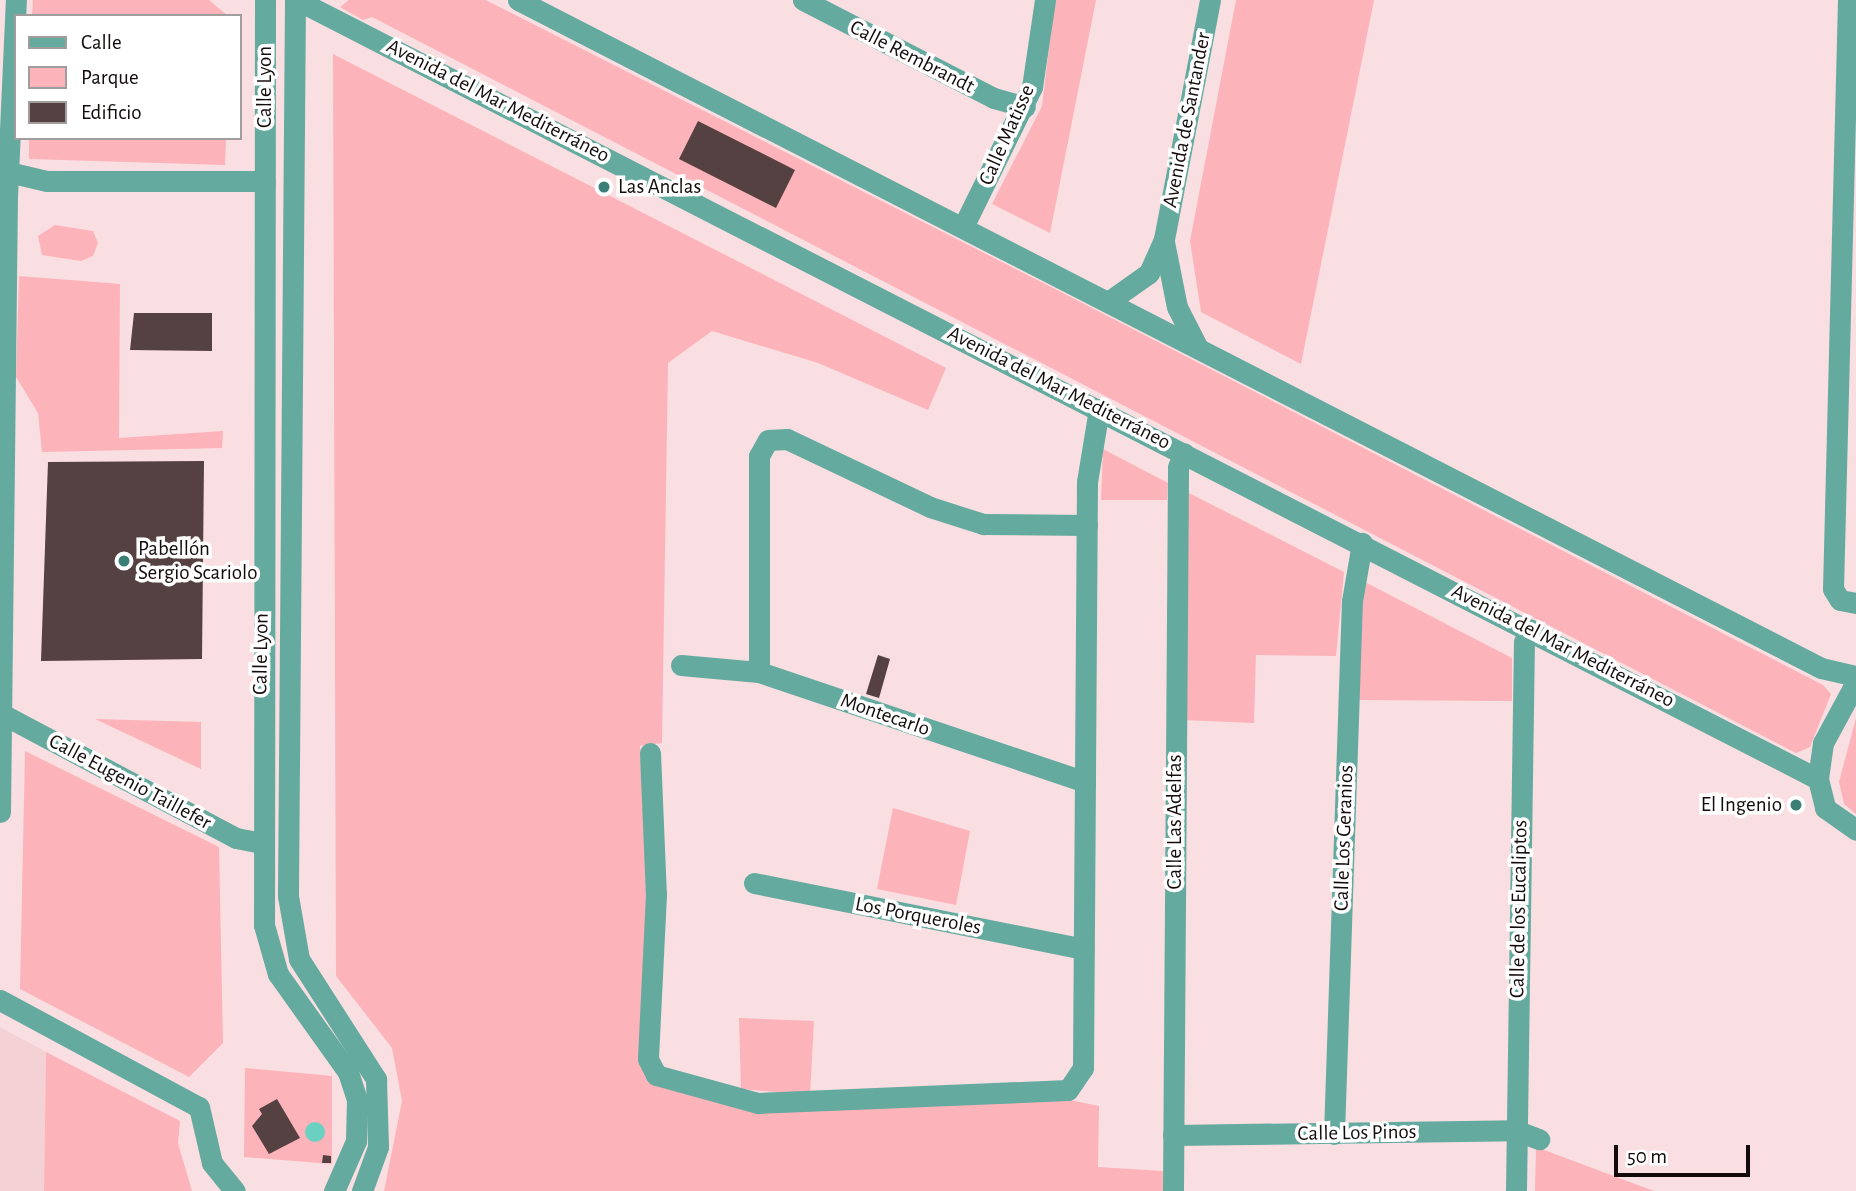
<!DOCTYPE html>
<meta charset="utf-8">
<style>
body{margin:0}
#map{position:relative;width:1856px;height:1191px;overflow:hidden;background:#f9dfe1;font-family:"Alegreya Sans",sans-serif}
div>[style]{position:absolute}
.built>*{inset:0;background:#f4d1d4}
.green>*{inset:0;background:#fdb3ba}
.water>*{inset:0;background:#6ad1c2}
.round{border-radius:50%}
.building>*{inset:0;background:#554042}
.minor>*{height:21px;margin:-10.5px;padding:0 10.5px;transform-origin:10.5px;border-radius:10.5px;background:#65aa9f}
.dots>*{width:19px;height:19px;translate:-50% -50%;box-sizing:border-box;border:4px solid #fff;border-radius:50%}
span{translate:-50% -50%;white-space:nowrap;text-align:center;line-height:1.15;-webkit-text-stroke:7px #fff;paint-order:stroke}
.street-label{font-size:21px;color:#130b0b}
.poi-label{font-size:21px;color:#130b0b}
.left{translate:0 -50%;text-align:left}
.right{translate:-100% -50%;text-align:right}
.legend{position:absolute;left:14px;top:14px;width:228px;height:126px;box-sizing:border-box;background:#fff;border:2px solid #a19d9d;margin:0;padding:9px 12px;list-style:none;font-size:21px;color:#130b0b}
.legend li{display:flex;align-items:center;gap:14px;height:35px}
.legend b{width:35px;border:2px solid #a19d9d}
.scale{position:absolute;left:1614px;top:1145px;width:136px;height:32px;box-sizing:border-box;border:4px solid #130b0b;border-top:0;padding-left:9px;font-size:21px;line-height:24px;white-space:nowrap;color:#130b0b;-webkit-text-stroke:5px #fff;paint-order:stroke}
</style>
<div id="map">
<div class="built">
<div style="clip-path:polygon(0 1027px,46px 1052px,44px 1191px,0 1191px)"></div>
</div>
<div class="green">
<div style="clip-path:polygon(33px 0,209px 0,228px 16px,32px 16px)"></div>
<div style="clip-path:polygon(349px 0,486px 0,1059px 291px,1823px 685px,1831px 694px,1810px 747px,1796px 753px,372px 17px,363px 20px,340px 7px)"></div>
<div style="clip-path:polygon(1055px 0,1096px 0,1050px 233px,992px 204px,1042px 106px)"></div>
<div style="clip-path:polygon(1236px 0,1374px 0,1301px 364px,1201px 312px,1190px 241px)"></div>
<div style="clip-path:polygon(333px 54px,946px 368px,928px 410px,818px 363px,712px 331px,668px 363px,662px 743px,640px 746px,649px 909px,641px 1066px,757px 1111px,1070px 1100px,1099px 1106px,1098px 1167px,1163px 1171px,1163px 1191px,384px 1191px,402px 1101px,392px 1048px,336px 976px)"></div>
<div style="clip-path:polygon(29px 138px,226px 138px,225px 165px,29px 159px)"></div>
<div style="clip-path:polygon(55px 225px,93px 231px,98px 243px,93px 256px,81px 261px,42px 255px,38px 236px)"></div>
<div style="clip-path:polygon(19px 276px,120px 284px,119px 438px,223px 431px,222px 448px,42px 452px,38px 413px,16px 377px)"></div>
<div style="clip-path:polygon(1103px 449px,1168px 483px,1167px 500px,1101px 500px)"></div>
<div style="clip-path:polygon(1183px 490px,1344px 572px,1336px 656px,1256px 655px,1254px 723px,1182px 720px)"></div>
<div style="clip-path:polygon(1359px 579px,1512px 658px,1512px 701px,1355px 700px)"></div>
<div style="clip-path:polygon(1856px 718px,1856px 814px,1844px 804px,1839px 782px)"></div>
<div style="clip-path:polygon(95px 719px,201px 722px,201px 769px)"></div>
<div style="clip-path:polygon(25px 751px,219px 847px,223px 1043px,189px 1077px,20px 989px)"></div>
<div style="clip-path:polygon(893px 808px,970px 831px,956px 905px,877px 889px)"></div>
<div style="clip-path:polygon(739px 1018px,814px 1021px,810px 1095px,741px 1089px)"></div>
<div style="clip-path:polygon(46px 1052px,180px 1121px,178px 1143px,192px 1191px,44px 1191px)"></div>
<div style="clip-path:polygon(245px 1068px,332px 1076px,332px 1164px,244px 1157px)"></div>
<div style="clip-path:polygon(1536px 1147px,1654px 1191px,1535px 1191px)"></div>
</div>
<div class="water">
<div class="round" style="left:305px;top:1122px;width:20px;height:20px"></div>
</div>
<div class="building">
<div style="clip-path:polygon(698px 121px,795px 170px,776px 208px,679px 159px)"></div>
<div style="clip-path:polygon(212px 313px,212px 351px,130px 350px,134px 313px)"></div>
<div style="clip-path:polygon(204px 461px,202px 659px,41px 661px,48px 462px)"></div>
<div style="clip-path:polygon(878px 655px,890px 659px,879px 698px,866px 694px)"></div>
<div style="clip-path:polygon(277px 1099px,300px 1138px,269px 1154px,252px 1126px,262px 1114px,259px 1109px)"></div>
<div style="clip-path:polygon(323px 1155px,331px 1156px,331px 1163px,322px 1163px)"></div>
</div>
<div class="minor">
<div style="left:265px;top:0;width:925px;rotate:90.06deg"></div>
<div style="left:264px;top:925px;width:51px;rotate:74.1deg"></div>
<div style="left:278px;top:974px;width:120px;rotate:54.5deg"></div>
<div style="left:348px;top:1072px;width:29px;rotate:72deg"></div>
<div style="left:357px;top:1100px;width:41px;rotate:91.4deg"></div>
<div style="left:356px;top:1141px;width:55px;rotate:113.7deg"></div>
<div style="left:295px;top:0;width:896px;rotate:90.45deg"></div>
<div style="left:288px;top:896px;width:64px;rotate:80.1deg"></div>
<div style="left:299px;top:959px;width:143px;rotate:57.3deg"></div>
<div style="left:376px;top:1079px;width:68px;rotate:88.3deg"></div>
<div style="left:378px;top:1147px;width:47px;rotate:110deg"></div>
<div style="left:297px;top:0;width:1709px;rotate:27.12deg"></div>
<div style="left:518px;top:0;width:1464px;rotate:27.14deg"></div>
<div style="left:1821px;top:668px;width:36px;rotate:13deg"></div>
<div style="left:803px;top:0;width:215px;rotate:27.2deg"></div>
<div style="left:994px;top:98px;width:32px;rotate:16deg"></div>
<div style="left:1848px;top:0;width:589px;rotate:91.46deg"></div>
<div style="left:1833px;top:589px;width:13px;rotate:58deg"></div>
<div style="left:1840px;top:600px;width:16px;rotate:11deg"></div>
<div style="left:0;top:170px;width:48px;rotate:13.2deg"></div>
<div style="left:47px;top:181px;width:218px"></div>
<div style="left:964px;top:225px;width:154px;rotate:-63.8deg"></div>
<div style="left:1032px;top:87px;width:88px;rotate:-81.5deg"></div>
<div style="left:1164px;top:242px;width:66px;rotate:78.7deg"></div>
<div style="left:1177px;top:307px;width:46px;rotate:62.9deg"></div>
<div style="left:1108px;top:302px;width:50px;rotate:-35.3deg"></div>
<div style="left:1149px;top:273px;width:37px;rotate:-66deg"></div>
<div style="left:1164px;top:239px;width:243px;rotate:-79.1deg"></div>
<div style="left:681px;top:665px;width:78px;rotate:5.1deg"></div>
<div style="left:759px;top:672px;width:344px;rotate:18.6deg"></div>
<div style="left:759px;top:672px;width:216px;rotate:-90deg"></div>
<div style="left:759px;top:456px;width:18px;rotate:-61deg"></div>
<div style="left:768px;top:440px;width:19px;rotate:-3deg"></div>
<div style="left:787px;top:439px;width:158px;rotate:25.4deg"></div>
<div style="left:930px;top:507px;width:56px;rotate:17.8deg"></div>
<div style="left:983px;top:524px;width:104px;rotate:0.6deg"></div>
<div style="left:1856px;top:682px;width:69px;rotate:118.4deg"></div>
<div style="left:1823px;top:743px;width:36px;rotate:98deg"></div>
<div style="left:1818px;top:779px;width:30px;rotate:76deg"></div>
<div style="left:1825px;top:808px;width:38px;rotate:35deg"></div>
<div style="left:0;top:713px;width:267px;rotate:27.9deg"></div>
<div style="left:236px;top:838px;width:26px;rotate:11deg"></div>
<div style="left:650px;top:753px;width:141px;rotate:87.6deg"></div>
<div style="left:656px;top:894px;width:165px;rotate:92.8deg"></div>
<div style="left:648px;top:1059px;width:18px;rotate:63deg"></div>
<div style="left:656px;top:1075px;width:106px;rotate:15.4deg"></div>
<div style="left:758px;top:1103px;width:310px;rotate:-2.4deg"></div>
<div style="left:1068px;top:1090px;width:27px;rotate:-56deg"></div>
<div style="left:1083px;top:1068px;width:586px;rotate:-89.61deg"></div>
<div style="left:1087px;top:482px;width:74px;rotate:-80.7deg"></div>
<div style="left:0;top:812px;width:616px;rotate:-89.35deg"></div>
<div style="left:7px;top:196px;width:196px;rotate:-87.4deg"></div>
<div style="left:754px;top:883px;width:336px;rotate:11.3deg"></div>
<div style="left:0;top:1000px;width:226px;rotate:28.3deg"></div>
<div style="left:199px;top:1107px;width:57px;rotate:76.9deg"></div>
<div style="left:212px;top:1163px;width:36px;rotate:51deg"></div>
<div style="left:1334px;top:1134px;width:533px;rotate:-88.07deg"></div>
<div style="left:1352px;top:601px;width:59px;rotate:-80.2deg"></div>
<div style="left:1173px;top:1135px;width:342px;rotate:-0.8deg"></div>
<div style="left:1515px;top:1130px;width:26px;rotate:21deg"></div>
<div style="left:1173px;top:1191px;width:724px;rotate:-89.6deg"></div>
<div style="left:1178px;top:467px;width:15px;rotate:-67deg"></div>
<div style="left:1516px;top:1191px;width:549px;rotate:-89.17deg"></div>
<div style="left:1524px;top:642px;width:14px;rotate:-65deg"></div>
</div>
<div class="dots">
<div style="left:604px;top:187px;background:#397f75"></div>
<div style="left:124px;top:561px;background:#397f75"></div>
<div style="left:1796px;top:805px;background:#397f75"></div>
</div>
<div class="street-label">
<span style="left:912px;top:57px;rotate:27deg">Calle Rembrandt</span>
<span style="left:265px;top:87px;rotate:-90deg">Calle Lyon</span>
<span style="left:498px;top:101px;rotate:27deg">Avenida del Mar Mediterráneo</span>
<span style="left:1187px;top:120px;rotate:-79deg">Avenida de Santander</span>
<span style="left:1007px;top:135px;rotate:-66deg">Calle Matisse</span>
<span style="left:1059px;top:388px;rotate:27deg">Avenida del Mar Mediterráneo</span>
<span style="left:1563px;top:646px;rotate:27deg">Avenida del Mar Mediterráneo</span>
<span style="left:261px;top:654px;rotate:-89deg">Calle Lyon</span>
<span style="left:885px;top:715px;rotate:19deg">Montecarlo</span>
<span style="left:130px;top:782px;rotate:28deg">Calle Eugenio Taillefer</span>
<span style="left:1175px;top:822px;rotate:-90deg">Calle Las Adelfas</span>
<span style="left:1344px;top:838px;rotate:-88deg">Calle Los Geranios</span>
<span style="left:1519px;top:909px;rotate:-89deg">Calle de los Eucaliptos</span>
<span style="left:918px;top:916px;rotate:11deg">Los Porqueroles</span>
<span style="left:1357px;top:1133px;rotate:-1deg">Calle Los Pinos</span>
</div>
<div class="poi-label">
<span class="left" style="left:618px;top:187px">Las Anclas</span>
<span class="left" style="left:138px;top:561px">Pabellón<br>Sergio Scariolo</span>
<span class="right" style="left:1782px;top:805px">El Ingenio</span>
</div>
<ul class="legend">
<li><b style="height:9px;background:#65aa9f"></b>Calle</li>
<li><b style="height:19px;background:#fdb3ba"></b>Parque</li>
<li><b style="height:19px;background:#554042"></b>Edificio</li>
</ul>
<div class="scale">50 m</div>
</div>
